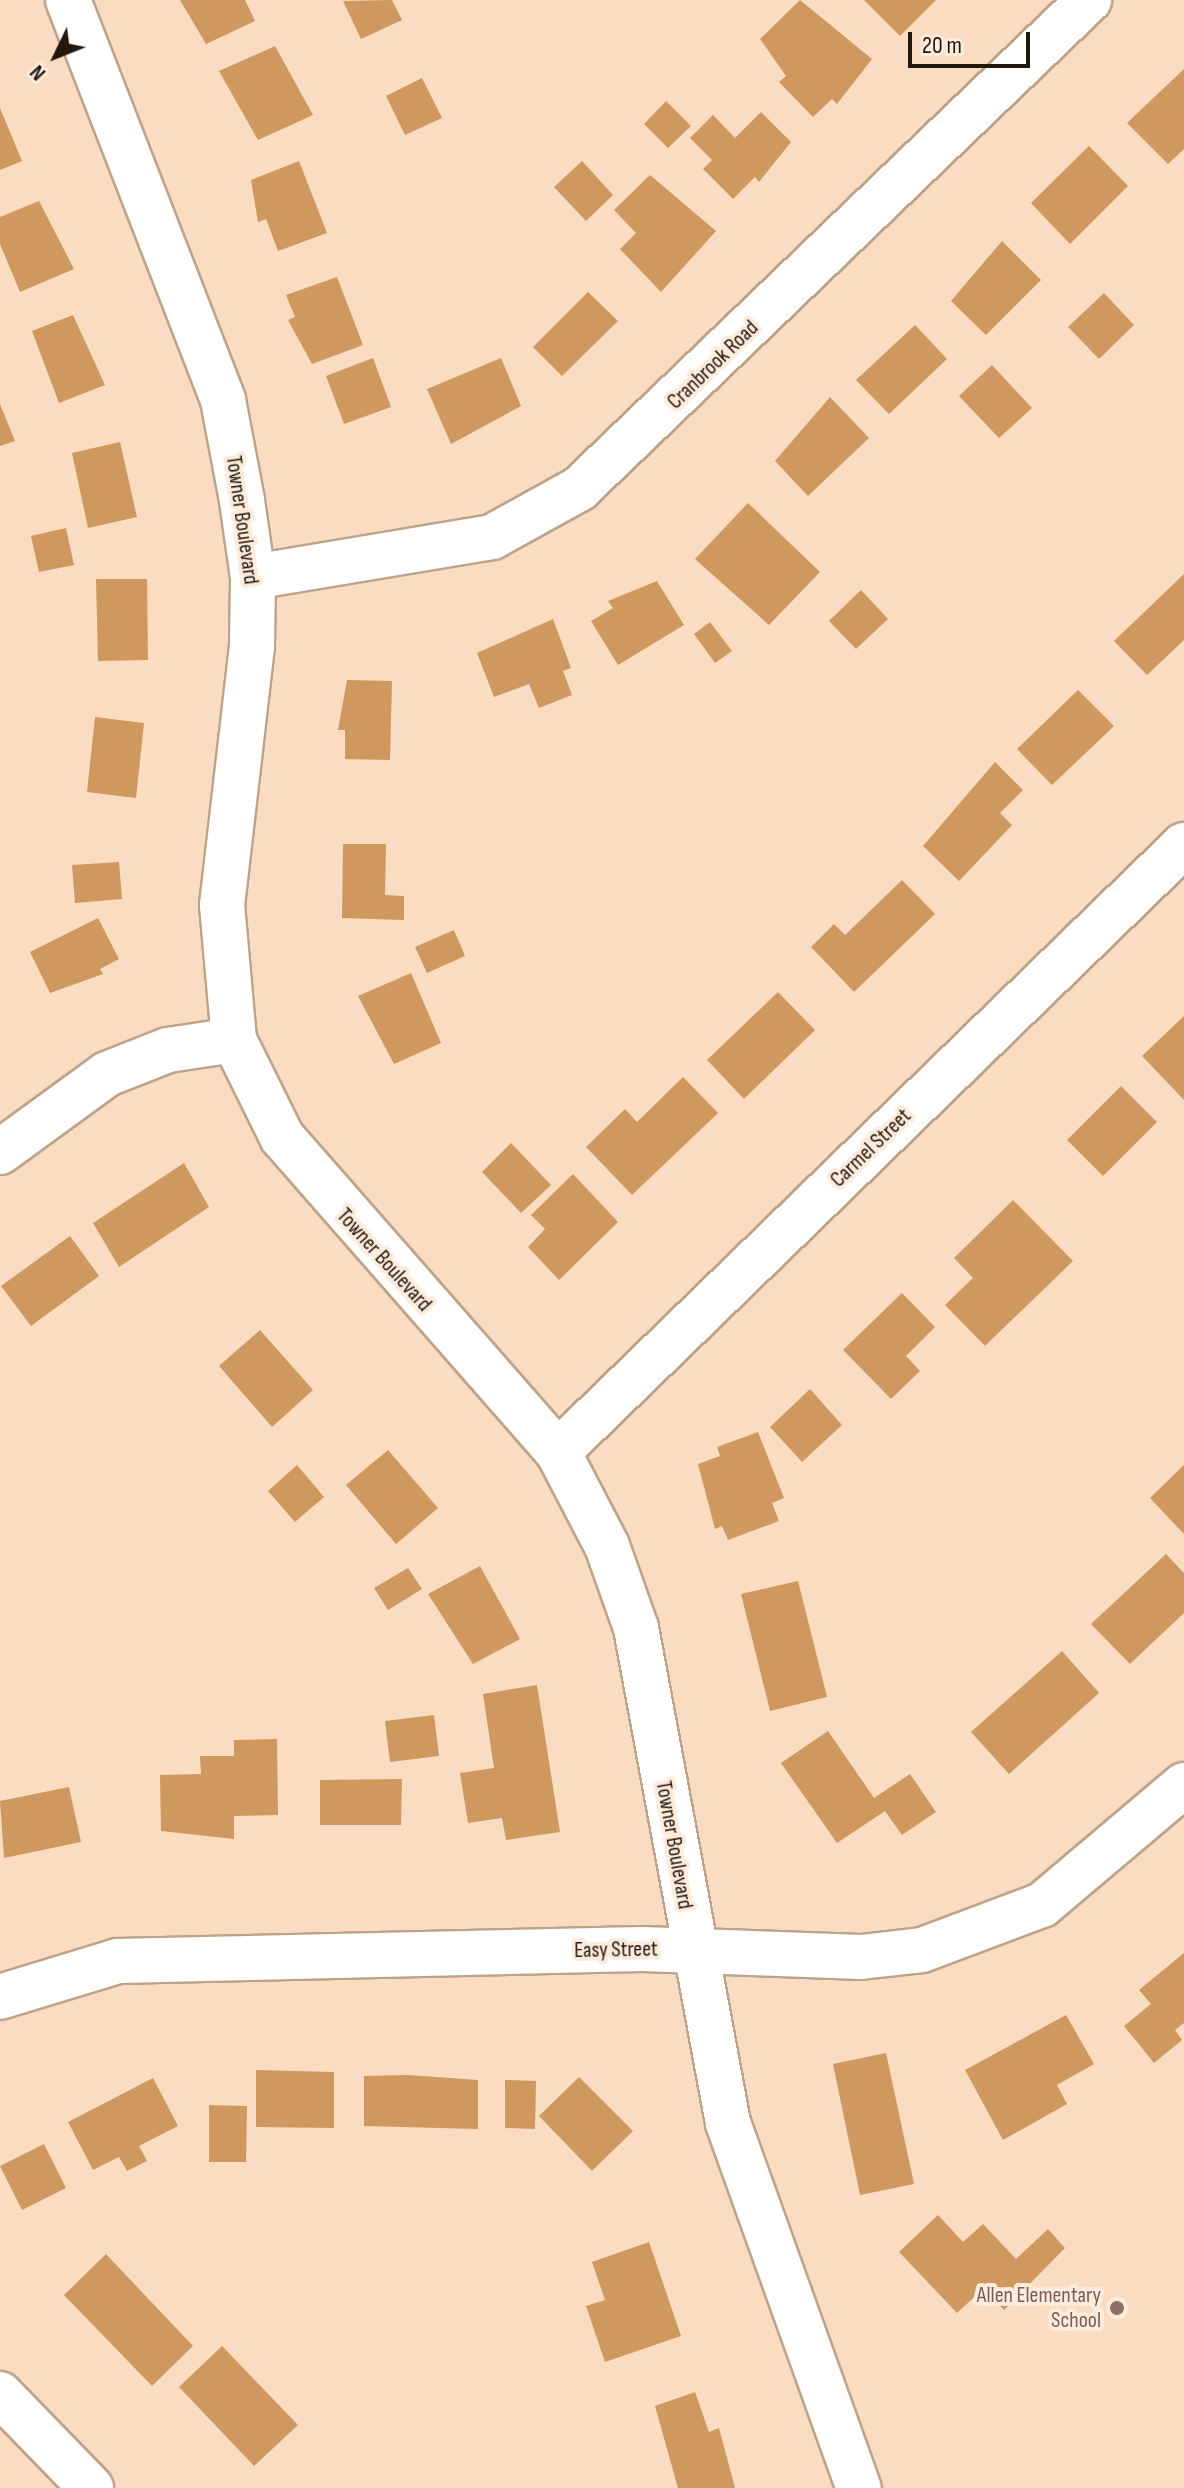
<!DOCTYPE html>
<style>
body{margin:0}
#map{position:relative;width:1184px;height:2488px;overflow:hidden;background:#f9dcc1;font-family:"Sofia Sans Condensed",sans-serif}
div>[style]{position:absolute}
.building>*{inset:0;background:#ce985f}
.roads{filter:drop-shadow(2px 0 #bea389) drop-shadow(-2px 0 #bea389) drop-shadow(0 2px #bea389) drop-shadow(0 -2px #bea389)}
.minor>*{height:44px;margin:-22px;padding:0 22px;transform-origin:22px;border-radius:22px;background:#fff}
.dots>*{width:22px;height:22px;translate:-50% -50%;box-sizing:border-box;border:4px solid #fdecdb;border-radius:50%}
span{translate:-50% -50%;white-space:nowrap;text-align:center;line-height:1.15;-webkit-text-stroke:8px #fdecdb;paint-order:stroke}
.street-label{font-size:22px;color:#21170d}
.education-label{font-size:22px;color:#785e54}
.right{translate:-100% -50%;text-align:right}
.north{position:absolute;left:16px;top:16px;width:80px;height:80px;-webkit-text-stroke:6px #fdecdb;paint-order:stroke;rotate:227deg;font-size:22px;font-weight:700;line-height:32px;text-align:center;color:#21170d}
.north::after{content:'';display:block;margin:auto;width:28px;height:36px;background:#21170d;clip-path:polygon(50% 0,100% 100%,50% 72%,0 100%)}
.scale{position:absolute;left:908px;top:32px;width:122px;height:36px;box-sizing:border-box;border:4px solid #21170d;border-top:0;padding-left:10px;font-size:24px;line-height:28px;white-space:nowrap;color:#21170d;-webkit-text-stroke:6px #fdecdb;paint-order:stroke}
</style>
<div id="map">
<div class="building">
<div style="clip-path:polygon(180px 0,245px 0,255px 21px,206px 44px)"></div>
<div style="clip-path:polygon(392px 0,402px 20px,361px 39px,343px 1px)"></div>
<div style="clip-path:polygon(800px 0,872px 59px,837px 104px,832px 99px,813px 117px,779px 82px,786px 76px,760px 39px)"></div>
<div style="clip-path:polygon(864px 0,936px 0,900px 36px)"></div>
<div style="clip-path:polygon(275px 46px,313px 115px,258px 140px,219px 71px)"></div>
<div style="clip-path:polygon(1184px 69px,1184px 149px,1168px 164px,1127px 123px)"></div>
<div style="clip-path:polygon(422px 78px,442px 118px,405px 135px,386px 96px)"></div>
<div style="clip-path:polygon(666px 101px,691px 126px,668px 148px,644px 124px)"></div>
<div style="clip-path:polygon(0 108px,22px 161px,0 170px)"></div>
<div style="clip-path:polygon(761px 112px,791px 142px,759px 182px,755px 177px,733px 199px,703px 169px,712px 160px,690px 138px,713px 115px,735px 138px)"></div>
<div style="clip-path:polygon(1089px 146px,1128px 186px,1070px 244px,1031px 203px)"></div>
<div style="clip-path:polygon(299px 161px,327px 233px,278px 251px,266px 219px,258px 222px,251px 180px)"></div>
<div style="clip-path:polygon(582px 161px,613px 195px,586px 221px,554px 187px)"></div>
<div style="clip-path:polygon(650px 175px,716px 231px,661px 292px,620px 249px,636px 233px,614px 210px)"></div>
<div style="clip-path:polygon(39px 201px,74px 269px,20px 292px,0 244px,0 217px)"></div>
<div style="clip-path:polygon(1002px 241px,1041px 280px,986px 335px,951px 301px)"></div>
<div style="clip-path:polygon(337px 277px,363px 345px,312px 364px,288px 320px,295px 317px,286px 295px)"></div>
<div style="clip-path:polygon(588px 292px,618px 321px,562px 376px,533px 347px)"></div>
<div style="clip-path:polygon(1104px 293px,1134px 325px,1099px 359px,1068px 327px)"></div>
<div style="clip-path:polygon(73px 315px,105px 385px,59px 403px,32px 331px)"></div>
<div style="clip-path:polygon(915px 325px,947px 359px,889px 414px,856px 380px)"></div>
<div style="clip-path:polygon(373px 358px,391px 407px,344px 424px,326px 376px)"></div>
<div style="clip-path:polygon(501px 358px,521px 406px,451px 444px,427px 389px)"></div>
<div style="clip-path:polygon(992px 365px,1032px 408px,999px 438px,959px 396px)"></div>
<div style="clip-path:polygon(830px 397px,869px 438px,808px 496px,775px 461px)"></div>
<div style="clip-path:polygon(0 404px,15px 441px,0 446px)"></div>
<div style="clip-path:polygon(120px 442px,137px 517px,88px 528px,72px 453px)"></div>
<div style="clip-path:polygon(748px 503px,820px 572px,769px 625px,695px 559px)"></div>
<div style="clip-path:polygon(66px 528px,74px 565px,39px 572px,31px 536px)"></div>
<div style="clip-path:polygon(1184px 574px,1184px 640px,1147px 675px,1114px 641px)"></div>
<div style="clip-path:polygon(96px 579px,147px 579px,148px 660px,98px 661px)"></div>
<div style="clip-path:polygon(657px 581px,684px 625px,618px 665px,591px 621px,613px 608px,608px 601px)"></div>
<div style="clip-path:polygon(861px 590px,888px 619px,856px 649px,829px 621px)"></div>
<div style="clip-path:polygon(553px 619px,571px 668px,563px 671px,572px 695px,539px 708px,529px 684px,494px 697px,477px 653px)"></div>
<div style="clip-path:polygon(710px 622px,732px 651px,715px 663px,694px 634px)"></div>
<div style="clip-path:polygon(347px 680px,392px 681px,390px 760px,345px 759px,345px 730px,338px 730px)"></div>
<div style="clip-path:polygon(1078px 690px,1114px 726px,1052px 785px,1017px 749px)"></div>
<div style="clip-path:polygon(95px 717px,144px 723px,136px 798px,87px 792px)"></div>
<div style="clip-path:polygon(995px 762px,1023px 790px,1000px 813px,1012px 825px,959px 881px,923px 846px)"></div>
<div style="clip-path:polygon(343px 844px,386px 844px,385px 895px,404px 896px,404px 920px,342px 918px)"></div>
<div style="clip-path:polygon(119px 862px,122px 899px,75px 903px,72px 865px)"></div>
<div style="clip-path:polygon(902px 880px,935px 914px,854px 992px,811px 947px,834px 924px,845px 935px)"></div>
<div style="clip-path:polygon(98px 918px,119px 959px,100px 969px,103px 974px,50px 993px,30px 952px)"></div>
<div style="clip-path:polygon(454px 930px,465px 956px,427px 973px,415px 947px)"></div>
<div style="clip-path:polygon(411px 973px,441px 1043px,394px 1064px,358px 996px)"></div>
<div style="clip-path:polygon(778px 992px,815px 1030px,744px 1099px,707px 1060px)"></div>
<div style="clip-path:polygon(1184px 1016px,1184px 1100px,1142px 1056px)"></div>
<div style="clip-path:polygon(683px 1077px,718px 1113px,632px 1195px,586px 1147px,625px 1109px,637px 1122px)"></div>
<div style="clip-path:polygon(1121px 1086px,1157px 1122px,1103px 1176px,1067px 1140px)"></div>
<div style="clip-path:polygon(511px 1143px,551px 1185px,521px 1213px,482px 1172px)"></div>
<div style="clip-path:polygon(184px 1163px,209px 1207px,119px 1267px,93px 1223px)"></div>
<div style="clip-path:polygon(573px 1174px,618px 1222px,559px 1280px,528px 1247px,545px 1229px,531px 1215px)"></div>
<div style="clip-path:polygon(1013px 1200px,1073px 1261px,985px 1346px,945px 1305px,973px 1278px,954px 1258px)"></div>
<div style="clip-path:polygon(70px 1236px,99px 1276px,31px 1326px,1px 1286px)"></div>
<div style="clip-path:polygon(902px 1293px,935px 1327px,906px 1356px,920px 1371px,891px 1399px,843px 1350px)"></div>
<div style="clip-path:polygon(260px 1330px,313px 1390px,272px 1427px,219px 1366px)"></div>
<div style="clip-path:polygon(810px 1389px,842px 1425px,802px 1462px,770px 1427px)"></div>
<div style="clip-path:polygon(758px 1432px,784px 1498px,772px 1503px,779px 1521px,728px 1540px,722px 1526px,715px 1529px,698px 1464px,720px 1456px,717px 1447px)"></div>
<div style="clip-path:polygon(388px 1450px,438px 1508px,396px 1544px,346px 1485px)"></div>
<div style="clip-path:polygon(297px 1465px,324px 1497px,295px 1522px,268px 1491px)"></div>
<div style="clip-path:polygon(1184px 1465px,1184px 1534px,1150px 1498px)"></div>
<div style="clip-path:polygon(1166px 1554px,1184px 1573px,1184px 1613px,1130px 1664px,1091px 1624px)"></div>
<div style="clip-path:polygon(480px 1566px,520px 1639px,473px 1664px,428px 1594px)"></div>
<div style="clip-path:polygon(408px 1568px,422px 1589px,388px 1610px,374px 1588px)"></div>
<div style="clip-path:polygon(798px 1581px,827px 1697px,770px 1711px,741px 1594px)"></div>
<div style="clip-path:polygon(1062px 1651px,1099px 1693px,1009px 1774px,971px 1732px)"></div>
<div style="clip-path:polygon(537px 1685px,560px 1832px,506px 1840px,502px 1818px,468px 1823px,460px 1773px,494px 1768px,483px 1694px)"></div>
<div style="clip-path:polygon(434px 1715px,439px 1756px,390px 1762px,385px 1721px)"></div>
<div style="clip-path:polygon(828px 1731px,874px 1798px,910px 1774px,936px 1812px,902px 1835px,885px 1811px,837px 1843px,781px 1763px)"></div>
<div style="clip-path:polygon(277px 1739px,278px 1815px,234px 1816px,234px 1839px,161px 1831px,160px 1775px,201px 1774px,200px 1756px,234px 1756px,234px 1740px)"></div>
<div style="clip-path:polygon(402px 1779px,401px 1825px,320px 1825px,320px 1780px)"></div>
<div style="clip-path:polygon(69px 1787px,81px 1842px,4px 1858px,0 1801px)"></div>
<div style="clip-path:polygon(1184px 1953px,1184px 2023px,1175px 2030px,1182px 2040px,1154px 2063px,1124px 2026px,1151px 2004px,1139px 1990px)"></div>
<div style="clip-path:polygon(1066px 2015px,1094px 2064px,1057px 2085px,1067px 2104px,1003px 2140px,965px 2070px)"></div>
<div style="clip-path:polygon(886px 2053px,914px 2184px,860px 2195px,833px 2064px)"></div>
<div style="clip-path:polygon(256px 2070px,334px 2072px,334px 2128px,256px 2127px)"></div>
<div style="clip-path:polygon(408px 2075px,478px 2080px,478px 2129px,364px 2126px,364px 2076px)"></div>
<div style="clip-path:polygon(579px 2077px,633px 2131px,592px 2171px,539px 2116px)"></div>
<div style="clip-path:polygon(153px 2078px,178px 2126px,139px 2146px,147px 2161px,127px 2171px,119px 2157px,93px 2170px,68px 2122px)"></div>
<div style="clip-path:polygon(505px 2080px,536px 2081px,535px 2129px,505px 2128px)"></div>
<div style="clip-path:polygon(209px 2105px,247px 2106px,246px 2162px,209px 2162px)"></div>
<div style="clip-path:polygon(44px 2144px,66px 2188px,22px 2210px,0 2166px)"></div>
<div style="clip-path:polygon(938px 2215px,963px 2242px,983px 2224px,1016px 2259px,1048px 2229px,1065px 2248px,1004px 2310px,984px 2288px,957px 2313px,899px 2252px)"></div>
<div style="clip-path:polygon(649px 2242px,681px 2336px,605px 2362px,586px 2306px,605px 2300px,592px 2262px)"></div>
<div style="clip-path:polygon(106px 2254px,193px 2346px,152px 2386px,64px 2295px)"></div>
<div style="clip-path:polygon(222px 2346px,298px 2425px,254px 2466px,179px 2387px)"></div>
<div style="clip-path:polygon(695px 2392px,709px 2432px,719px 2428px,735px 2488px,678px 2488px,655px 2406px)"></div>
</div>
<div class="roads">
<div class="minor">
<div style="left:68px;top:0;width:429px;rotate:68.8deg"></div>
<div style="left:223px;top:400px;width:103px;rotate:79.3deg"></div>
<div style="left:242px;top:501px;width:77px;rotate:81.8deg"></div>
<div style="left:253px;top:577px;width:69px;rotate:90.8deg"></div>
<div style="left:252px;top:646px;width:261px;rotate:96.6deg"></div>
<div style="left:222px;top:905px;width:136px;rotate:84.9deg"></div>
<div style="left:234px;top:1040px;width:108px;rotate:63.7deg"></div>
<div style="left:282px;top:1137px;width:419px;rotate:48.8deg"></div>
<div style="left:558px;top:1452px;width:106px;rotate:62.5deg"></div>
<div style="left:607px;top:1546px;width:87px;rotate:70.5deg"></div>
<div style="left:636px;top:1628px;width:503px;rotate:79.47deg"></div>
<div style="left:728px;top:2123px;width:388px;rotate:70.3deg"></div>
<div style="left:253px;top:577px;width:242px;rotate:-9.5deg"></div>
<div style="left:492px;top:537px;width:99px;rotate:-28.9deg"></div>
<div style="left:579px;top:489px;width:707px;rotate:-43.8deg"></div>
<div style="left:0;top:1152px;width:132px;rotate:-36.1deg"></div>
<div style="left:107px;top:1074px;width:66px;rotate:-21.5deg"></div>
<div style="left:168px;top:1050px;width:67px;rotate:-8.6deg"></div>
<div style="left:558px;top:1452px;width:872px;rotate:-44.12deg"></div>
<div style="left:0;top:1997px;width:123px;rotate:-17deg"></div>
<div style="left:118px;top:1961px;width:525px;rotate:-1.31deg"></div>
<div style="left:643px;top:1949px;width:218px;rotate:2.1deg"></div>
<div style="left:861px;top:1957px;width:61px;rotate:-6.5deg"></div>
<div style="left:922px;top:1950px;width:128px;rotate:-20.6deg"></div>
<div style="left:1042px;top:1905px;width:186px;rotate:-40.2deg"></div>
<div style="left:0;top:2394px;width:131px;rotate:45.9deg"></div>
</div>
</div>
<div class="dots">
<div style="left:1117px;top:2308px;background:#8d6e63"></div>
</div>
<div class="street-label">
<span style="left:713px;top:365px;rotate:-44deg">Cranbrook Road</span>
<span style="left:242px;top:520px;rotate:82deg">Towner Boulevard</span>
<span style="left:871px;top:1148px;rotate:-44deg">Carmel Street</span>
<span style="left:384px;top:1260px;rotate:48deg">Towner Boulevard</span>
<span style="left:674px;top:1845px;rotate:80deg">Towner Boulevard</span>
<span style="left:616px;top:1950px;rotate:-1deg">Easy Street</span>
</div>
<div class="education-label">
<span class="right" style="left:1101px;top:2308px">Allen Elementary<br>School</span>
</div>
<div class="north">N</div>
<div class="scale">20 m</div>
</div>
